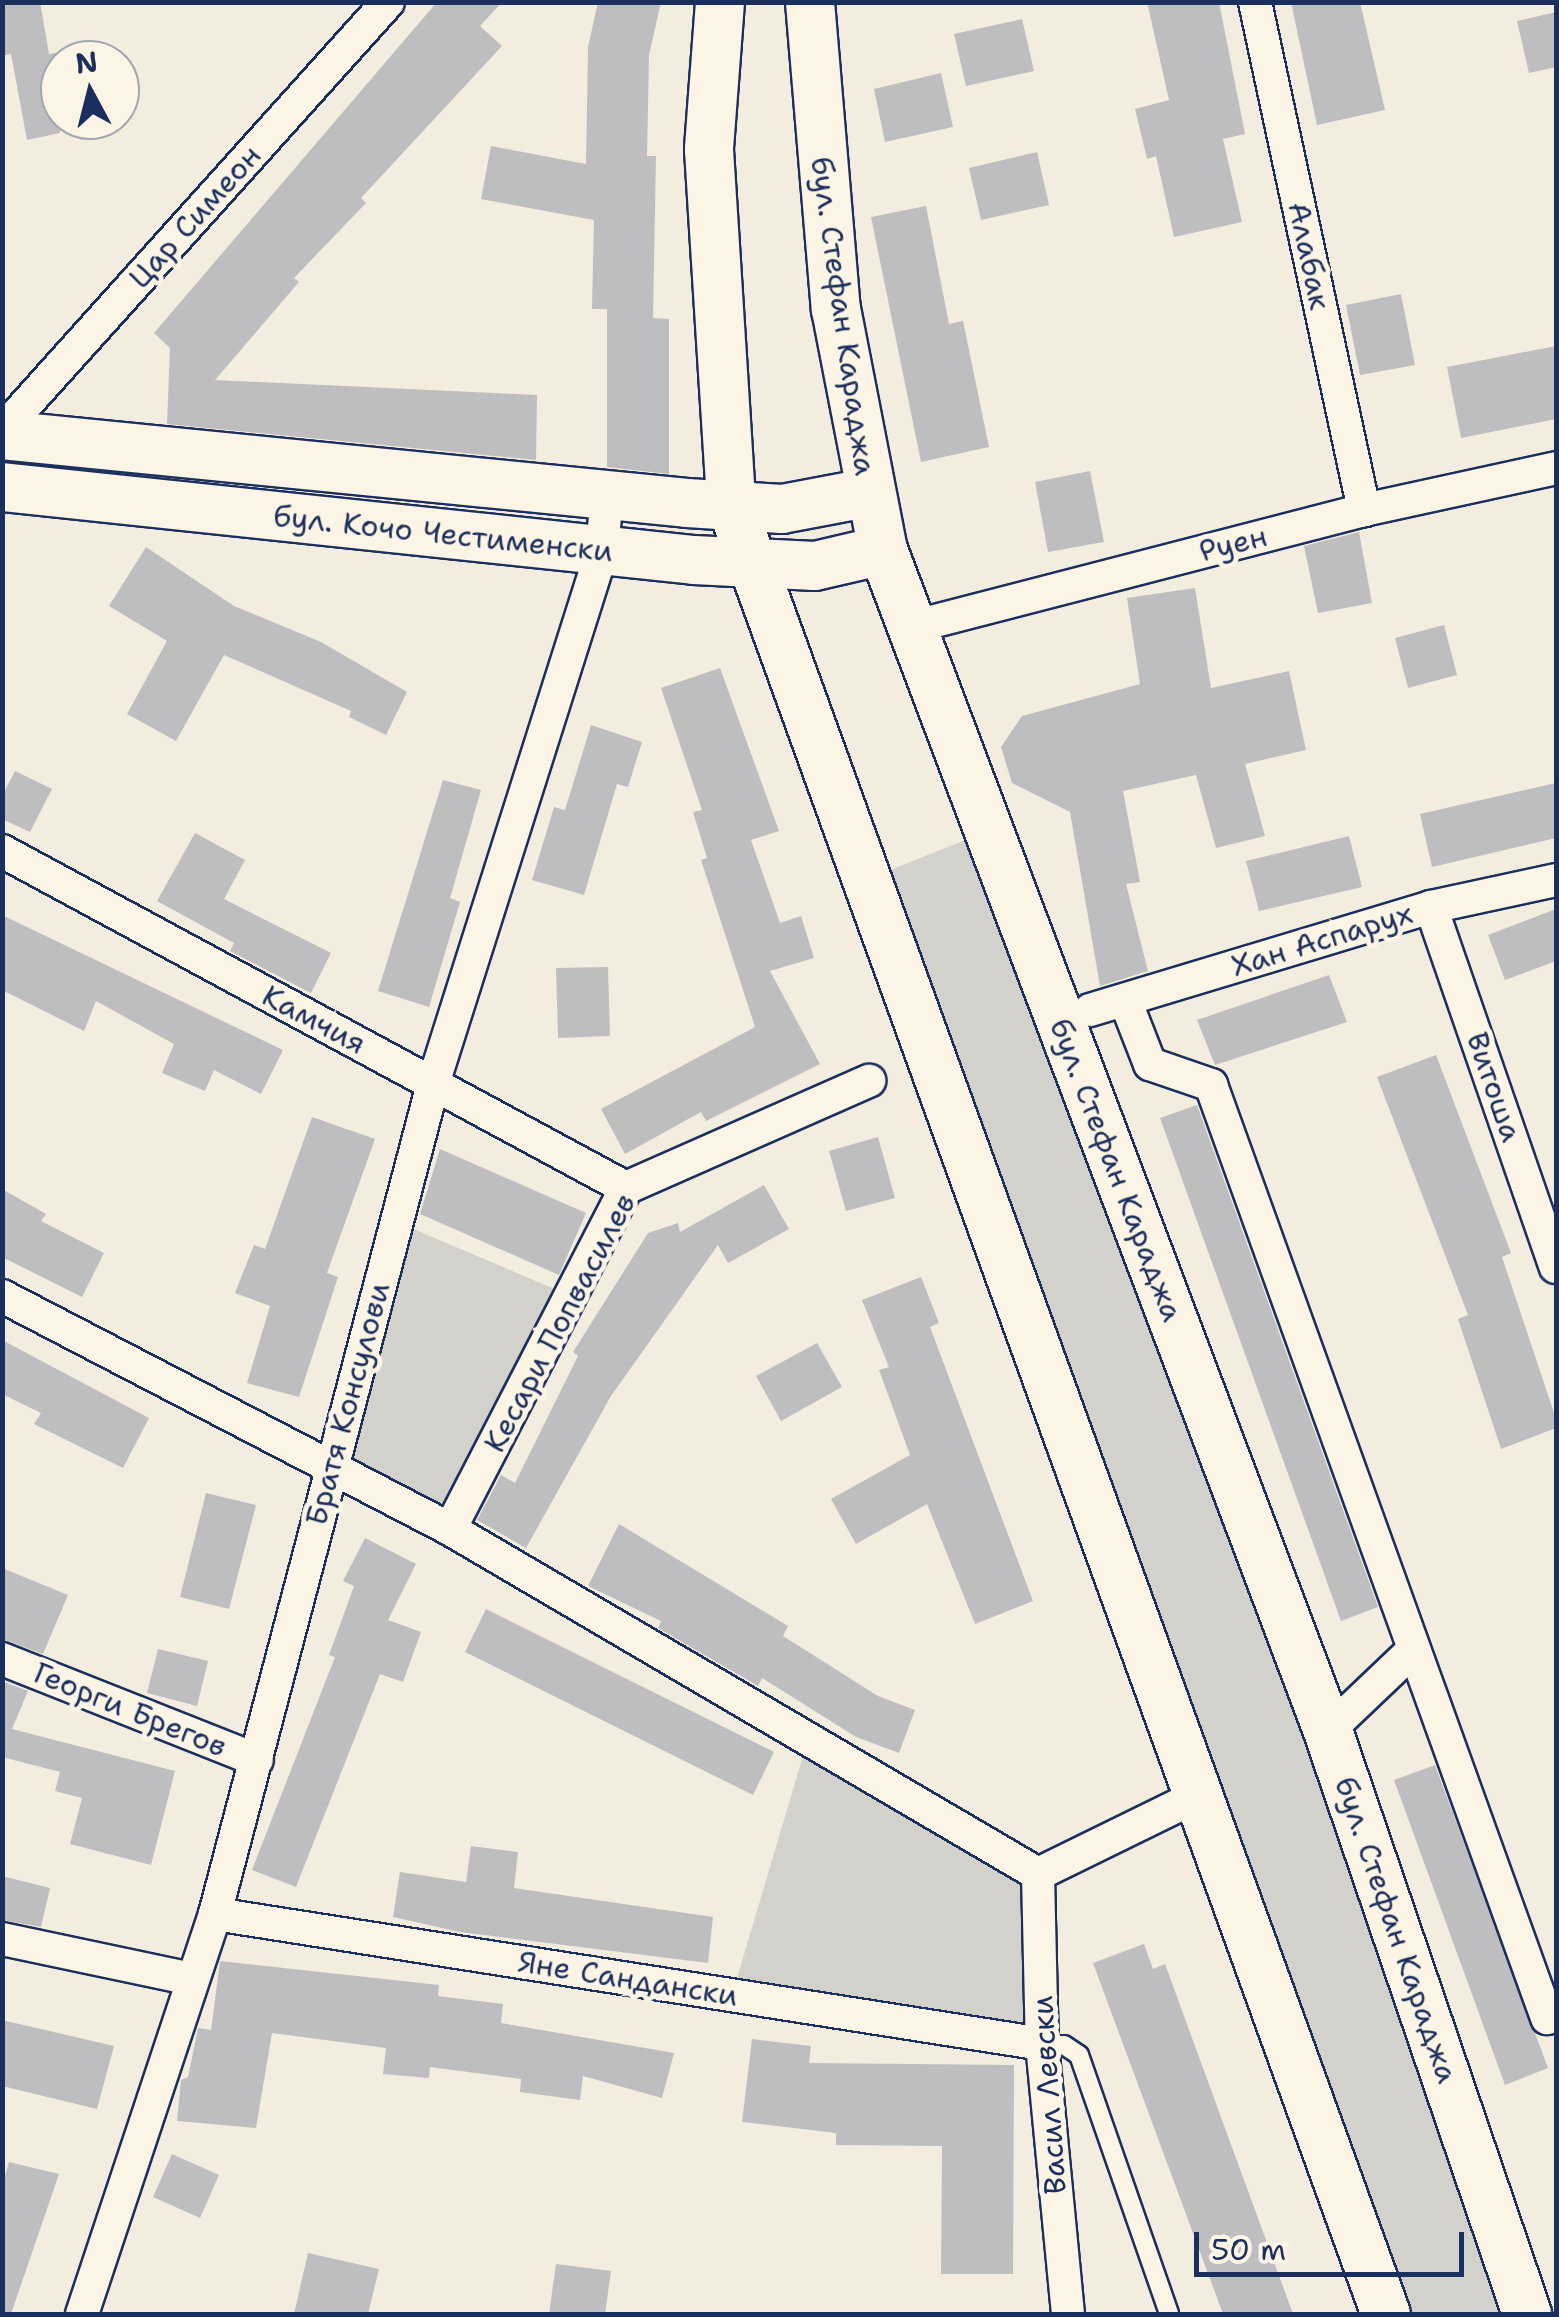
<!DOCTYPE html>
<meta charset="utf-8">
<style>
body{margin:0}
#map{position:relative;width:1559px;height:2317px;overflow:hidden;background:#f3ede0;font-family:"Shantell Sans",sans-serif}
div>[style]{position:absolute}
.green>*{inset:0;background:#d3d1cc}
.building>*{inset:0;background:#bebec0}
.roads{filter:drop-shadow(2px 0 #1b2f5e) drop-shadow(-2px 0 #1b2f5e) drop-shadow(0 2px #1b2f5e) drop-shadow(0 -2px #1b2f5e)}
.lane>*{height:18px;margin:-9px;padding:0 9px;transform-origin:9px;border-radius:9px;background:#fcf5e5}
.street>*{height:32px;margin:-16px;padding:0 16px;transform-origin:16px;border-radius:16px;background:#fcf5e5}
.secondary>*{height:48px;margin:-24px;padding:0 24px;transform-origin:24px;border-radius:24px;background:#fcf5e5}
span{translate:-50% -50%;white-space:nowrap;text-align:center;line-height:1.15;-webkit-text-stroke:10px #fcf5e5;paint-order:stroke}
.street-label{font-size:30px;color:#1b2f5e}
.frame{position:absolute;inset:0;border:5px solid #1b2f5e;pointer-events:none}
.north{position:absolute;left:40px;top:40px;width:100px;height:100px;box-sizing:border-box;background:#fcf5e5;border:2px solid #a2a6af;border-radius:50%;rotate:353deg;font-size:28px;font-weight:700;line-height:40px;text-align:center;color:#1b2f5e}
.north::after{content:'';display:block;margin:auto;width:35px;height:45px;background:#1b2f5e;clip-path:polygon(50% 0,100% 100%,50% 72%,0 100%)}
.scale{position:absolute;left:1194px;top:2232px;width:270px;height:45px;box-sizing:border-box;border:5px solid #1b2f5e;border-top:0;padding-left:12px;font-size:30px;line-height:35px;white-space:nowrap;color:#1b2f5e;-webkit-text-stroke:8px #fcf5e5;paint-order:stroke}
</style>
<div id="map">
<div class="green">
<div style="clip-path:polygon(988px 831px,1527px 2314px,1386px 2314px,865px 880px)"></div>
<div style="clip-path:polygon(397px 1222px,571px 1296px,450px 1529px,330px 1468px)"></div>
<div style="clip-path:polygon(808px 1739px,1038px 1874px,1042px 2044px,732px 1995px)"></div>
</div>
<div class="building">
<div style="clip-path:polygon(2px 2px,40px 2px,49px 54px,60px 52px,60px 133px,27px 140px,11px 54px,2px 56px)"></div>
<div style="clip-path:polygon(437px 2px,502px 2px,480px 26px,502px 46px,361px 198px,366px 203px,294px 278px,299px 282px,215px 380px,537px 395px,536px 460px,167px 424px,170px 348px,154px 333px)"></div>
<div style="clip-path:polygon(598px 2px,661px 2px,649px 55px,647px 156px,656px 156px,653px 318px,669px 319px,669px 474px,607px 467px,607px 309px,592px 309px,594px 220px,481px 199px,491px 146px,586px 164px,588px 47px)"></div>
<div style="clip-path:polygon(1147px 2px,1219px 2px,1245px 134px,1223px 139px,1242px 222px,1174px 237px,1156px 156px,1147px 159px,1135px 109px,1169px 100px)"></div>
<div style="clip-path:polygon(1291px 2px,1360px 2px,1385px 110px,1317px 125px)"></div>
<div style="clip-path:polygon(1556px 12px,1556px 67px,1529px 73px,1517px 21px)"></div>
<div style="clip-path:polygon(1022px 19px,1034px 71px,966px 86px,954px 34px)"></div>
<div style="clip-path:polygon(941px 73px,953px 127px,885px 142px,874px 89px)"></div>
<div style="clip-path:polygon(1037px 152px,1049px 205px,981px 220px,969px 168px)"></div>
<div style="clip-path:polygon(926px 206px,949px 324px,963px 321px,989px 447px,921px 462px,871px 217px)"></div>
<div style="clip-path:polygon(1401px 294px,1415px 365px,1360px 375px,1346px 305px)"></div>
<div style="clip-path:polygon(1556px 346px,1556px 419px,1461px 438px,1447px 367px)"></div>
<div style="clip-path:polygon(1090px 471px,1104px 542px,1048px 552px,1035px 482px)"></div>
<div style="clip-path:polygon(1359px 532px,1372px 603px,1318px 613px,1304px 546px)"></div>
<div style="clip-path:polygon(146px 547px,234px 606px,321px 642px,407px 692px,386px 735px,349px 717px,351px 711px,224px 655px,176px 741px,127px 714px,167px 641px,109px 606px)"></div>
<div style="clip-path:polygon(1195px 588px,1211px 688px,1289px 671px,1306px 750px,1245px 764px,1265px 836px,1216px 848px,1196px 775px,1123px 791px,1140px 882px,1126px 884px,1148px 971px,1100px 986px,1070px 812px,1012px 783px,1001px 747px,1022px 716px,1140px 684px,1127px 598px)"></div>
<div style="clip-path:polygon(1444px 625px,1457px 675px,1408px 688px,1395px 638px)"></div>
<div style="clip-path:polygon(720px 668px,779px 831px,751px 840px,780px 923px,801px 916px,814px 958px,770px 971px,820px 1064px,706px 1121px,701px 1112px,625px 1154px,601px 1109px,755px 1027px,701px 860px,707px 858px,693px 812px,702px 810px,661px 688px)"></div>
<div style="clip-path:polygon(591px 725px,642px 742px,628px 787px,617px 784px,584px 895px,532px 880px,554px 807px,565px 810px)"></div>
<div style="clip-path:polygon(15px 771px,52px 789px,30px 832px,2px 819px,2px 796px)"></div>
<div style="clip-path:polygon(443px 780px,481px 790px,450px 898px,460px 902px,429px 1007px,378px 991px)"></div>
<div style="clip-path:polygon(1556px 783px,1556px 838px,1432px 867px,1420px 814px)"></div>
<div style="clip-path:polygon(195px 833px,245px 860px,224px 899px,331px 953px,311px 993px,230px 951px,234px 943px,157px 901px)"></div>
<div style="clip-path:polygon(1349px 836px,1362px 887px,1259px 911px,1246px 861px)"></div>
<div style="clip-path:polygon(1556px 909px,1556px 961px,1505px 980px,1488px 935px)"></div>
<div style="clip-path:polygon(2px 915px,283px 1050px,261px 1094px,214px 1070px,205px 1091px,162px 1073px,174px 1044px,96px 1001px,84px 1031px,2px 990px)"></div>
<div style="clip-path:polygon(608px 967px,610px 1036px,558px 1038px,556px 968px)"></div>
<div style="clip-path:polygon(1329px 975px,1347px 1022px,1215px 1065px,1197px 1020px)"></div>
<div style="clip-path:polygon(1436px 1055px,1511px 1253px,1502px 1257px,1556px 1419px,1556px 1428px,1501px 1449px,1458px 1319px,1468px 1315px,1377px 1077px)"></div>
<div style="clip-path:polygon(1197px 1105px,1378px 1607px,1341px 1621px,1160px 1118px)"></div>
<div style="clip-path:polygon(312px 1117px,375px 1139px,327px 1273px,338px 1277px,299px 1397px,247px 1383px,270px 1306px,235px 1293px,254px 1245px,265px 1249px)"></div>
<div style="clip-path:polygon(878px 1137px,895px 1198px,846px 1211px,829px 1151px)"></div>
<div style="clip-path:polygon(440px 1149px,586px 1213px,559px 1275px,420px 1214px)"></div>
<div style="clip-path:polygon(764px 1185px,789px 1229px,728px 1263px,718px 1245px,611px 1396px,526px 1548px,477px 1520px,501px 1475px,515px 1483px,578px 1356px,573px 1352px,648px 1233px,678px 1223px,680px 1232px)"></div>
<div style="clip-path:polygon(2px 1189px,46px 1214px,41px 1221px,104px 1253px,82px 1297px,2px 1257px)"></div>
<div style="clip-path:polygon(921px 1277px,939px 1323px,930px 1327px,1033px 1601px,975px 1624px,927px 1504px,856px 1544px,831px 1499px,910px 1455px,879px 1370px,889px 1367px,862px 1300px)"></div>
<div style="clip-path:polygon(2px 1340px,149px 1418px,123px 1468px,34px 1424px,41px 1413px,2px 1394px)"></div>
<div style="clip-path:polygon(817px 1343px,842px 1387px,781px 1421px,756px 1376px)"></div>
<div style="clip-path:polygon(206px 1493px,256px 1505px,229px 1609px,180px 1597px)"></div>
<div style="clip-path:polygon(619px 1524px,788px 1626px,783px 1636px,878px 1696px,915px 1710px,899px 1753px,856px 1737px,762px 1678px,758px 1686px,658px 1628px,661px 1621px,588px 1586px)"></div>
<div style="clip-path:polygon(365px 1538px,416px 1564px,388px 1620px,421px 1632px,403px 1682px,380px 1674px,296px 1887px,252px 1870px,335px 1657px,329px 1655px,354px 1586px,343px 1581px)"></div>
<div style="clip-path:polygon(2px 1568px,68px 1595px,43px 1654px,2px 1639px)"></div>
<div style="clip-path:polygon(486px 1609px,774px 1752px,753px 1795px,465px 1652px)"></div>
<div style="clip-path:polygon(158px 1649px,208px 1661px,197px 1706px,147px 1693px)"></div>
<div style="clip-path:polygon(2px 1681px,28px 1691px,12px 1729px,175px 1771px,151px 1865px,70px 1844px,82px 1798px,55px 1791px,60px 1772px,2px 1757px)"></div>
<div style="clip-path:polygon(1435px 1765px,1548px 2068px,1505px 2085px,1394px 1780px)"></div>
<div style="clip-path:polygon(471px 1846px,518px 1852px,514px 1888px,713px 1917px,708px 1963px,460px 1932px,393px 1917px,400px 1872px,466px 1882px)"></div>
<div style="clip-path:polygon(2px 1876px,50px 1888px,41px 1927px,2px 1920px)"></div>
<div style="clip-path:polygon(1144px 1944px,1153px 1969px,1165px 1964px,1293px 2314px,1223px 2314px,1093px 1963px)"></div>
<div style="clip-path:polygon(220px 1961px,439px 1985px,438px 1996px,503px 2004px,501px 2023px,674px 2053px,662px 2098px,583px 2076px,580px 2100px,520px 2092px,521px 2079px,430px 2067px,429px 2078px,383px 2074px,386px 2048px,272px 2033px,256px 2128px,177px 2121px,181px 2080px,188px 2077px,198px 2028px,211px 2030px)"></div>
<div style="clip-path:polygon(2px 2020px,114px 2046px,97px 2109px,2px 2086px)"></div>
<div style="clip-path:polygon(752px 2039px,811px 2046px,809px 2063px,1014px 2065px,1013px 2274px,941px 2274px,942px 2146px,836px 2145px,836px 2133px,742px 2122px)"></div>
<div style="clip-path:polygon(172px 2154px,219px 2175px,200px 2218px,153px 2197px)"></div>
<div style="clip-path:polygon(9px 2162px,59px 2174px,11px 2314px,2px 2314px,2px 2186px)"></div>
<div style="clip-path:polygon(308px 2253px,379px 2269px,368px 2314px,294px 2314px)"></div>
<div style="clip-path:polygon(556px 2264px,611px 2271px,605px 2314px,549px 2314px)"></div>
</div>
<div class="roads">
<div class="lane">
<div style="left:1042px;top:2044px;width:22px;rotate:3deg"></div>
<div style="left:1064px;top:2045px;width:18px;rotate:34deg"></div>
<div style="left:1079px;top:2055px;width:274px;rotate:70.8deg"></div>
</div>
<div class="street">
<div style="left:1255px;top:2px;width:520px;rotate:77.89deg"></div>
<div style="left:2px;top:431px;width:577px;rotate:-48.02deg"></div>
<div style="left:912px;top:627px;width:467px;rotate:-14.5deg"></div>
<div style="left:1364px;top:510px;width:197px;rotate:-12.3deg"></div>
<div style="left:2px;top:851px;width:709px;rotate:28.37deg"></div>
<div style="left:1431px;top:907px;width:381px;rotate:70.9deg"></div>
<div style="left:1125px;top:1000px;width:69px;rotate:68.7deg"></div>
<div style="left:1150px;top:1064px;width:65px;rotate:19deg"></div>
<div style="left:1211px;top:1085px;width:992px;rotate:70.19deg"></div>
<div style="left:1090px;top:1010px;width:356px;rotate:-16.8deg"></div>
<div style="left:1431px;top:907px;width:128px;rotate:-12.2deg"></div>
<div style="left:2px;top:1296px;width:505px;rotate:27.48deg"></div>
<div style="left:450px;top:1529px;width:682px;rotate:30.4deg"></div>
<div style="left:1038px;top:1874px;width:177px;rotate:-26.1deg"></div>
<div style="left:450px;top:1529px;width:384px;rotate:-62.7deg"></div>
<div style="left:626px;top:1188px;width:266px;rotate:-23.8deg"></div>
<div style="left:2px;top:1659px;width:274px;rotate:21.6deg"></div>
<div style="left:1328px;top:1731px;width:116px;rotate:-43.6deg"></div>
<div style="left:1038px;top:1874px;width:170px;rotate:88.7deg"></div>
<div style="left:1042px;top:2044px;width:271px;rotate:84.5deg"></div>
<div style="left:215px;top:1914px;width:837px;rotate:8.93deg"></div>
<div style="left:2px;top:1939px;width:193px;rotate:11.9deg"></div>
<div style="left:82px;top:2314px;width:422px;rotate:-71.6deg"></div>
<div style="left:215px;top:1914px;width:858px;rotate:-75.28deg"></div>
<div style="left:433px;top:1084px;width:559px;rotate:-72.41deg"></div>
<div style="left:602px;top:551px;width:58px;rotate:-85.1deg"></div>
</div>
<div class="secondary">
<div style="left:720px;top:2px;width:148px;rotate:94.3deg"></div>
<div style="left:709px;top:150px;width:355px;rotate:86.4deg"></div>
<div style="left:731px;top:504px;width:1925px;rotate:70.11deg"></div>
<div style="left:810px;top:2px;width:308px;rotate:85.2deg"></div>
<div style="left:836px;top:309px;width:246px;rotate:79deg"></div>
<div style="left:883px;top:550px;width:1262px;rotate:69.35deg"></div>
<div style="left:1328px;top:1731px;width:616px;rotate:71.15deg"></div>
<div style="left:2px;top:435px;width:688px;rotate:5.67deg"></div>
<div style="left:687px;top:503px;width:95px;rotate:3.6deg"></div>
<div style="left:782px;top:509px;width:86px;rotate:-10.7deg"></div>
<div style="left:2px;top:487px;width:696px;rotate:6.02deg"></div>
<div style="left:694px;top:560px;width:121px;rotate:2.8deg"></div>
<div style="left:815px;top:566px;width:70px;rotate:-13.2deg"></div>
</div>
</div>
<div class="street-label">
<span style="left:195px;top:217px;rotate:-48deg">Цар Симеон</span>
<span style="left:1309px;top:256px;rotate:78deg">Алабак</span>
<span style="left:843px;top:316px;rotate:82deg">бул. Стефан Караджа</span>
<span style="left:443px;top:534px;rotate:6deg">бул. Кочо Честименски</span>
<span style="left:1233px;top:544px;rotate:-14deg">Руен</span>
<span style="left:1322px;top:940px;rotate:-17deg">Хан Аспарух</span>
<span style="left:314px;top:1020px;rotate:28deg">Камчия</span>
<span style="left:1494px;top:1087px;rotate:71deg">Витоша</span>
<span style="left:1116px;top:1170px;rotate:69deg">бул. Стефан Караджа</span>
<span style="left:560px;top:1323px;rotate:-62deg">Кесари Попвасилев</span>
<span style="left:348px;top:1404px;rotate:-75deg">Братя Консулови</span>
<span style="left:130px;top:1710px;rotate:22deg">Георги Брегов</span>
<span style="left:1396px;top:1930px;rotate:71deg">бул. Стефан Караджа</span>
<span style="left:628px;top:1979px;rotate:9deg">Яне Сандански</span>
<span style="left:1049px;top:2095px;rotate:-94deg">Васил Левски</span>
</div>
<div class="frame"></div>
<div class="north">N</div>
<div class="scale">50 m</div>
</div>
